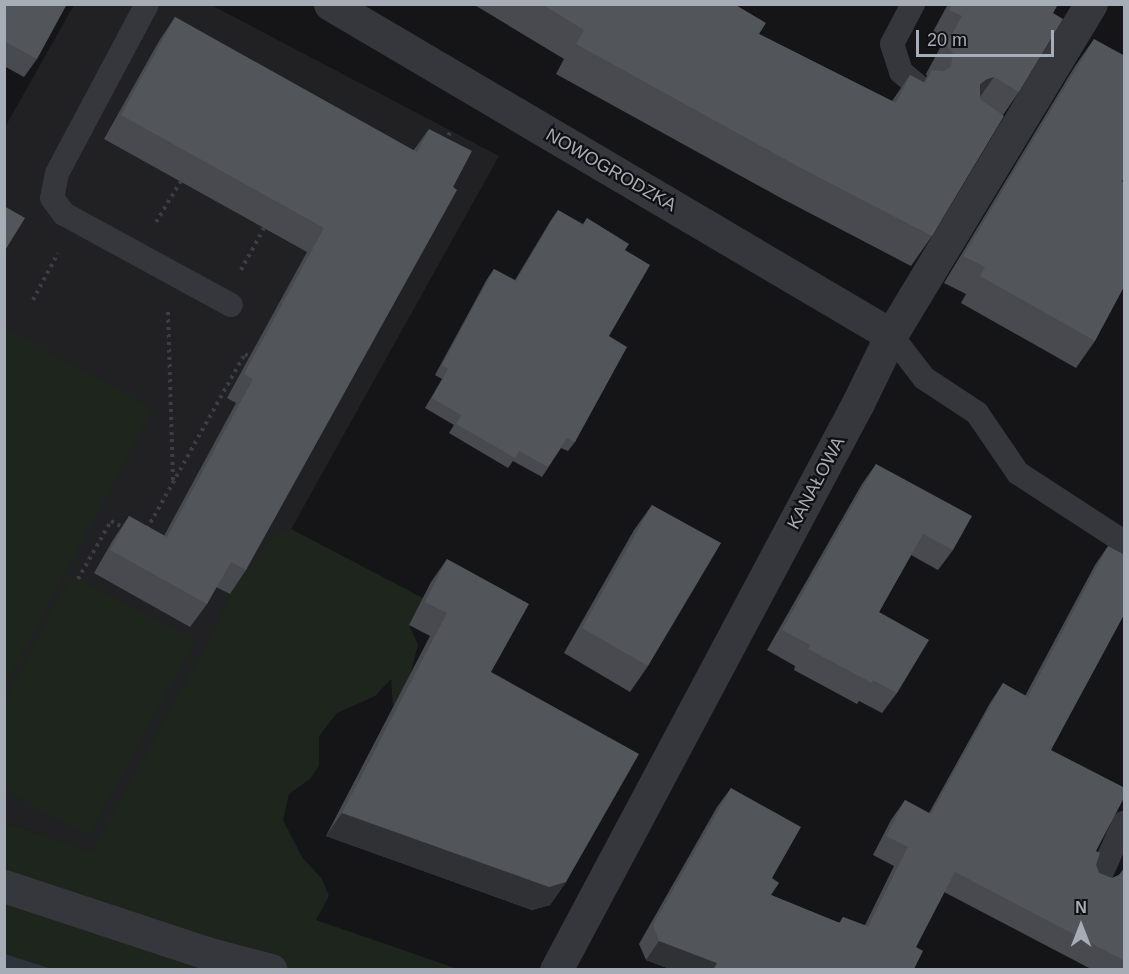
<!DOCTYPE html>
<meta charset="utf-8">
<style>
body{margin:0}
#map{position:relative;width:1129px;height:974px;overflow:hidden;background:#151517;font-family:Arial,sans-serif}
div>[style]{position:absolute}
.built>*{inset:0;background:#212124}
.green>*{inset:0;background:#1d251d}
.water>*{inset:0;background:#2b353b}
.path>*{height:4px;margin-top:-2px;transform-origin:0;background:repeating-linear-gradient(90deg,#3c3e43 0 3px,transparent 0 7.5px)}
.service>*{height:24px;margin:-12px;padding:0 12px;transform-origin:12px;border-radius:12px;background:#36373c}
.pedestrian>*{height:33px;margin:-16.5px;padding:0 16.5px;transform-origin:16.5px;border-radius:16.5px;background:#36373c}
.minor>*{height:33px;margin:-16.5px;padding:0 16.5px;transform-origin:16.5px;border-radius:16.5px;background:#36373c}
.wall>*{inset:0;background:#484a4f}
.shaded-wall>*{inset:0;background:#2f3134}
.building>*{inset:0;background:#52555a}
span{translate:-50% -50%;white-space:nowrap;text-align:center;line-height:1.15;-webkit-text-stroke:4.5px #101012;paint-order:stroke}
.street-label{font-size:18px;color:#a6adb7}
.frame{position:absolute;inset:0;border:6px solid #a6adb7;pointer-events:none}
.north{position:absolute;left:1051px;top:896px;width:60px;height:60px;-webkit-text-stroke:4px #101012;paint-order:stroke;rotate:0deg;font-size:16px;font-weight:700;line-height:24px;text-align:center;color:#a6adb7}
.north::after{content:'';display:block;margin:auto;width:21px;height:27px;background:#a6adb7;clip-path:polygon(50% 0,100% 100%,50% 72%,0 100%)}
.scale{position:absolute;left:916px;top:30px;width:138px;height:27px;box-sizing:border-box;border:3px solid #a6adb7;border-top:0;padding-left:8px;font-size:18px;line-height:21px;white-space:nowrap;color:#a6adb7;-webkit-text-stroke:4px #101012;paint-order:stroke}
</style>
<div id="map">
<div class="built">
<div style="clip-path:polygon(74px 5px,211px 5px,499px 156px,108px 858px,5px 822px,5px 127px)"></div>
</div>
<div class="green">
<div style="clip-path:polygon(5px 328px,153px 409px,5px 686px)"></div>
<div style="clip-path:polygon(291px 529px,423px 598px,409px 625px,418px 645px,410px 675px,393px 707px,391px 679px,375px 696px,337px 713px,319px 736px,319px 766px,310px 779px,289px 794px,283px 820px,302px 857px,322px 879px,329px 896px,316px 920px,458px 969px,5px 970px,5px 822px,92px 852px,213px 633px,230px 594px,270px 540px)"></div>
<div style="clip-path:polygon(72px 575px,195px 641px,89px 836px,5px 790px,5px 699px)"></div>
</div>
<div class="water">
<div style="clip-path:polygon(5px 954px,52px 969px,5px 969px)"></div>
</div>
<div class="path">
<div style="left:445px;top:142px;width:13px;rotate:-63deg"></div>
<div style="left:156px;top:222px;width:48px;rotate:-58.6deg"></div>
<div style="left:241px;top:270px;width:48px;rotate:-61.3deg"></div>
<div style="left:33px;top:300px;width:53px;rotate:-62deg"></div>
<div style="left:168px;top:312px;width:170px;rotate:88.3deg"></div>
<div style="left:147px;top:529px;width:201px;rotate:-60.8deg"></div>
<div style="left:245px;top:354px;width:5px;rotate:37deg"></div>
<div style="left:78px;top:579px;width:67px;rotate:-60.4deg"></div>
<div style="left:111px;top:521px;width:17px;rotate:28deg"></div>
</div>
<div class="service">
<div style="left:147px;top:4px;width:191px;rotate:118deg"></div>
<div style="left:57px;top:173px;width:25px;rotate:101deg"></div>
<div style="left:52px;top:198px;width:20px;rotate:53deg"></div>
<div style="left:64px;top:214px;width:190px;rotate:28.6deg"></div>
<div style="left:913px;top:4px;width:45px;rotate:117.7deg"></div>
<div style="left:892px;top:44px;width:29px;rotate:72deg"></div>
<div style="left:901px;top:72px;width:23px;rotate:40deg"></div>
<div style="left:891px;top:335px;width:54px;rotate:52.5deg"></div>
<div style="left:924px;top:378px;width:64px;rotate:33.4deg"></div>
<div style="left:977px;top:413px;width:73px;rotate:55.7deg"></div>
<div style="left:1018px;top:473px;width:126px;rotate:33.1deg"></div>
<div style="left:1097px;top:883px;width:66px;rotate:-65.8deg"></div>
</div>
<div class="pedestrian">
<div style="left:4px;top:886px;width:213px;rotate:18.3deg"></div>
<div style="left:206px;top:953px;width:67px;rotate:14.7deg"></div>
</div>
<div class="minor">
<div style="left:330px;top:4px;width:651px;rotate:30.54deg"></div>
<div style="left:556px;top:970px;width:642px;rotate:-61.96deg"></div>
<div style="left:858px;top:403px;width:76px;rotate:-64.1deg"></div>
<div style="left:891px;top:335px;width:387px;rotate:-58.9deg"></div>
</div>
<div class="wall">
<div style="clip-path:polygon(4px 4px,37px 59px,24px 77px,4px 66px)"></div>
<div style="clip-path:polygon(473px 4px,734px 4px,759px 34px,892px 101px,910px 75px,924px 82px,927px 76px,926px 74px,941px 46px,929px 39px,948px 4px,1058px 4px,1053px 13px,1019px 92px,1003px 115px,932px 236px,911px 266px,779px 197px,556px 74px,564px 59px)"></div>
<div style="clip-path:polygon(175px 17px,413px 151px,429px 129px,246px 570px,230px 594px,216px 587px,207px 604px,190px 627px,94px 573px,113px 540px,129px 516px,164px 536px,236px 403px,227px 398px,307px 252px,104px 139px,159px 41px)"></div>
<div style="clip-path:polygon(1094px 39px,1122px 181px,1095px 341px,1076px 368px,961px 303px,966px 294px,944px 283px,1075px 66px)"></div>
<div style="clip-path:polygon(558px 210px,583px 224px,587px 218px,625px 250px,609px 336px,575px 442px,568px 451px,561px 448px,542px 477px,513px 461px,508px 468px,449px 433px,454px 425px,425px 408px,442px 379px,435px 375px,487px 279px,494px 269px,515px 280px,551px 220px)"></div>
<div style="clip-path:polygon(876px 464px,953px 550px,938px 570px,911px 555px,879px 612px,897px 693px,882px 713px,859px 701px,857px 704px,794px 670px,795px 666px,767px 650px,862px 484px)"></div>
<div style="clip-path:polygon(652px 505px,648px 666px,630px 692px,564px 653px,634px 530px)"></div>
<div style="clip-path:polygon(1108px 546px,1051px 750px,1096px 851px,1096px 865px,1099px 873px,1112px 878px,1119px 875px,1125px 867px,1125px 969px,1091px 969px,944px 892px,916px 947px,914px 969px,670px 969px,646px 960px,639px 944px,717px 807px,731px 788px,772px 878px,771px 895px,839px 923px,843px 917px,865px 925px,894px 866px,873px 855px,891px 820px,905px 800px,929px 813px,990px 703px,1003px 683px,1025px 696px,1095px 565px)"></div>
<div style="clip-path:polygon(447px 559px,491px 672px,566px 882px,550px 905px,532px 910px,326px 836px,430px 636px,409px 625px,431px 582px)"></div>
</div>
<div class="shaded-wall">
<div style="clip-path:polygon(994px 77px,973px 107px,980px 84px,987px 79px)"></div>
<div style="clip-path:polygon(342px 813px,566px 882px,550px 905px,532px 910px,326px 836px)"></div>
<div style="clip-path:polygon(659px 941px,717px 963px,713px 969px,670px 969px,646px 960px)"></div>
</div>
<div class="building">
<div style="clip-path:polygon(4px 4px,67px 4px,37px 59px,4px 41px)"></div>
<div style="clip-path:polygon(542px 4px,734px 4px,766px 23px,759px 34px,896px 103px,910px 75px,925px 83px,932px 70px,944px 71px,951px 66px,953px 53px,946px 45px,962px 16px,949px 10px,952px 4px,1058px 4px,1053px 13px,1063px 19px,1019px 92px,994px 77px,987px 79px,980px 84px,980px 99px,1004px 116px,932px 236px,799px 167px,576px 44px,584px 30px)"></div>
<div style="clip-path:polygon(175px 17px,417px 152px,429px 129px,472px 151px,453px 187px,457px 190px,246px 570px,231px 562px,207px 604px,110px 550px,129px 516px,167px 537px,253px 379px,244px 374px,324px 228px,121px 115px)"></div>
<div style="clip-path:polygon(1094px 39px,1125px 56px,1125px 177px,1122px 181px,1125px 183px,1125px 285px,1095px 341px,980px 276px,985px 267px,963px 256px)"></div>
<div style="clip-path:polygon(4px 206px,25px 218px,4px 252px)"></div>
<div style="clip-path:polygon(558px 210px,583px 225px,587px 218px,629px 244px,625px 250px,650px 265px,609px 336px,627px 347px,575px 442px,567px 438px,548px 467px,519px 451px,515px 458px,456px 424px,461px 415px,432px 398px,448px 369px,442px 365px,494px 269px,516px 281px)"></div>
<div style="clip-path:polygon(876px 464px,972px 516px,953px 550px,923px 534px,879px 612px,929px 640px,897px 693px,873px 680px,872px 683px,808px 649px,810px 645px,782px 630px)"></div>
<div style="clip-path:polygon(652px 505px,721px 543px,648px 666px,582px 628px)"></div>
<div style="clip-path:polygon(1108px 546px,1125px 555px,1125px 613px,1051px 750px,1125px 788px,1125px 796px,1096px 851px,1100px 853px,1096px 865px,1099px 873px,1112px 878px,1119px 875px,1125px 867px,1125px 961px,955px 872px,916px 947px,923px 951px,914px 969px,836px 969px,833px 968px,832px 969px,715px 969px,717px 963px,659px 941px,653px 925px,731px 788px,801px 827px,772px 878px,779px 883px,771px 895px,840px 923px,843px 917px,868px 927px,908px 847px,886px 836px,905px 800px,931px 814px,1003px 683px,1028px 697px)"></div>
<div style="clip-path:polygon(447px 559px,529px 604px,491px 672px,639px 754px,566px 882px,549px 887px,342px 813px,447px 613px,425px 602px)"></div>
</div>
<div class="street-label">
<span style="left:611px;top:170px;rotate:30deg">NOWOGRODZKA</span>
<span style="left:816px;top:483px;rotate:-62deg">KANAŁOWA</span>
</div>
<div class="frame"></div>
<div class="north">N</div>
<div class="scale">20 m</div>
</div>
